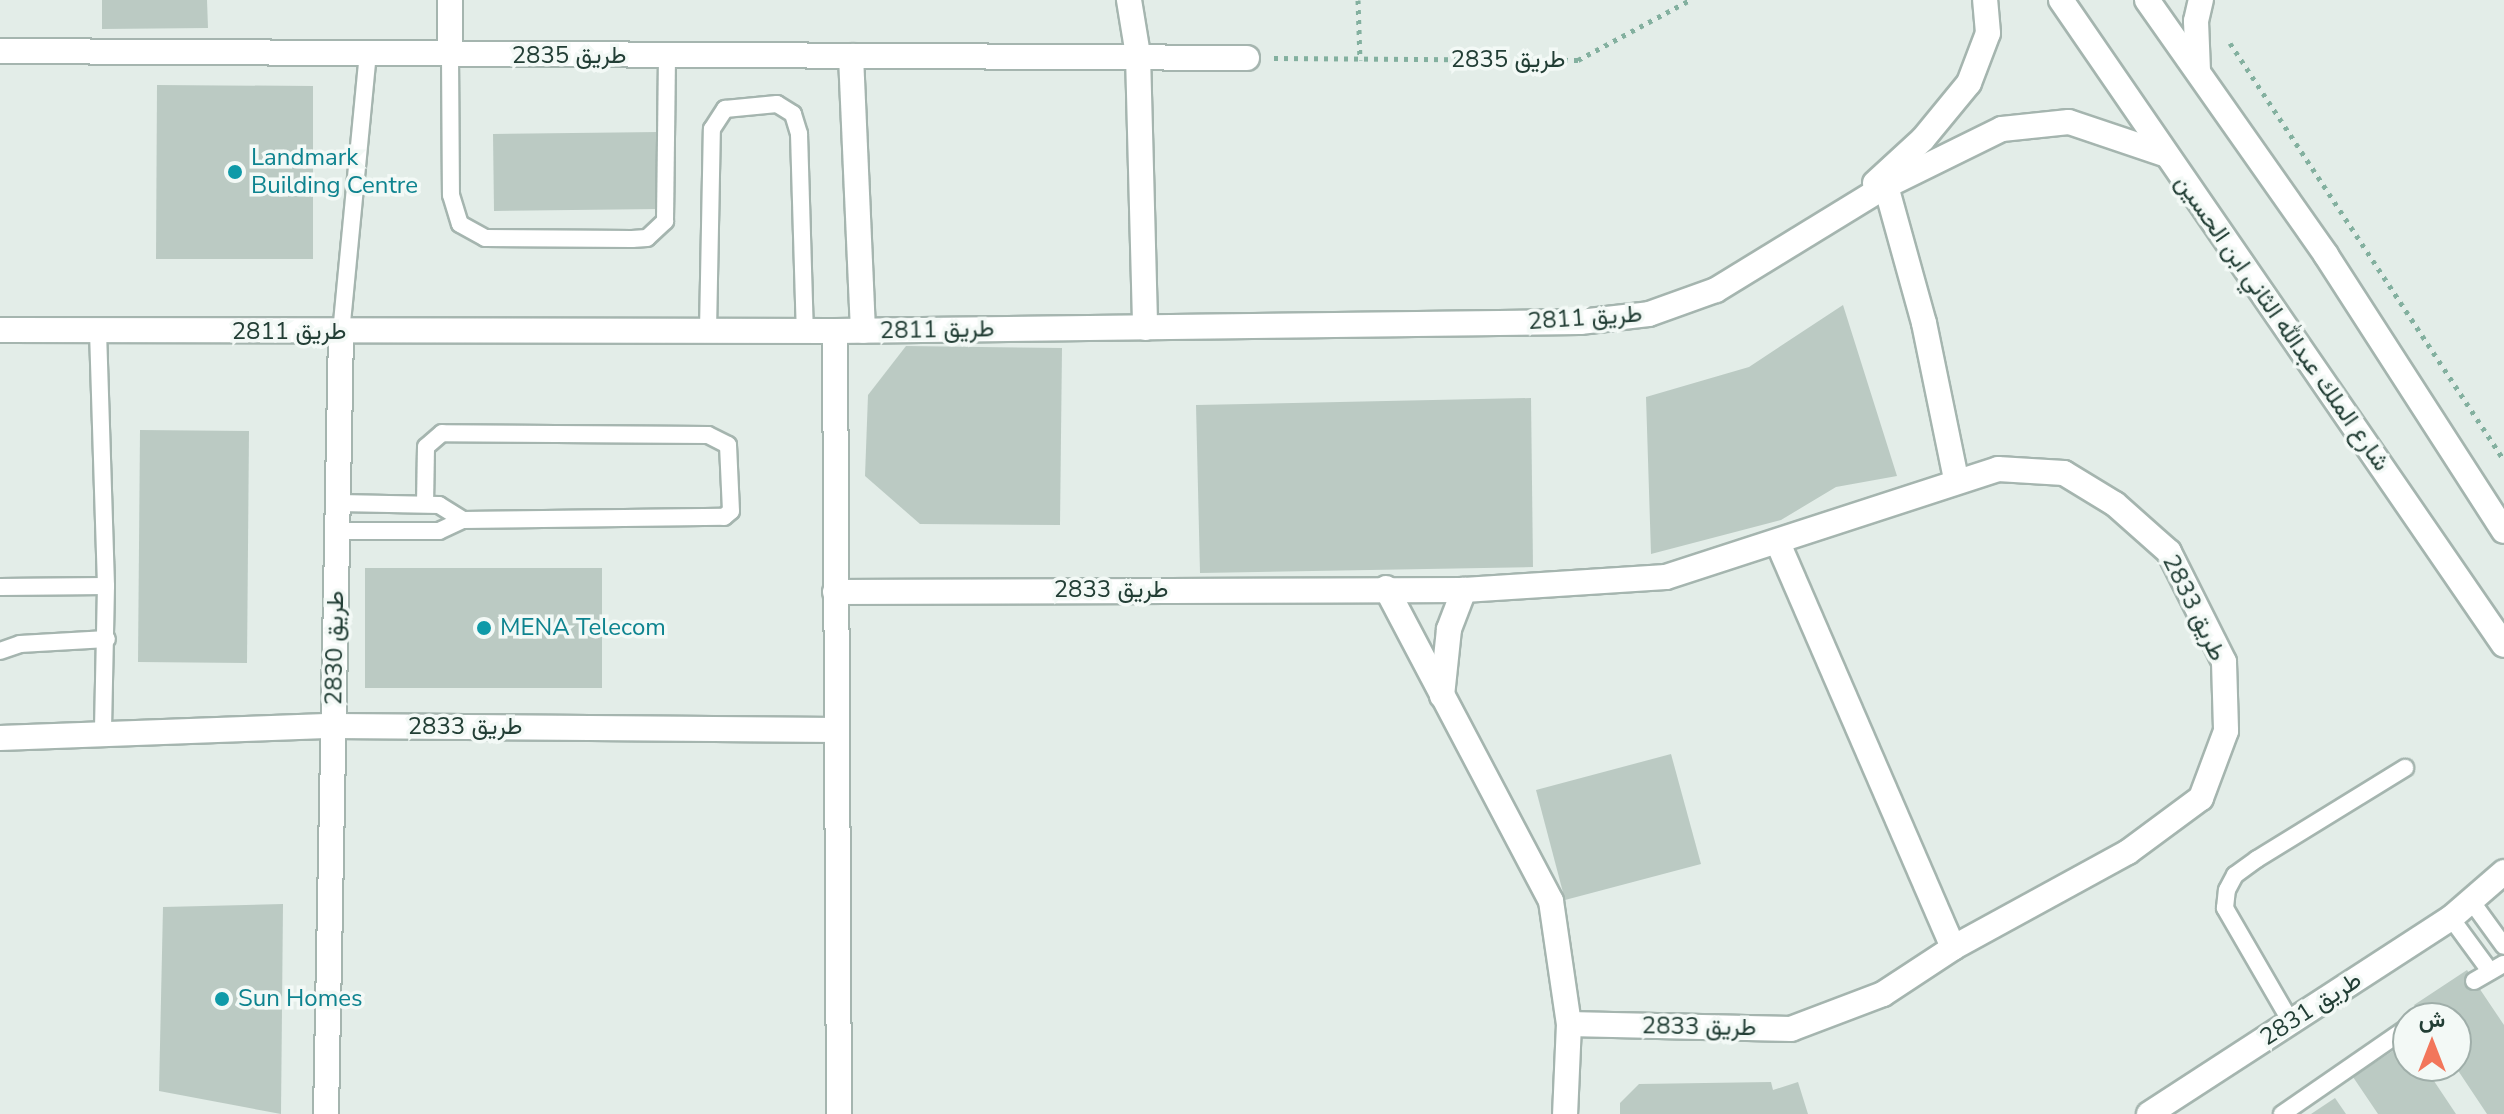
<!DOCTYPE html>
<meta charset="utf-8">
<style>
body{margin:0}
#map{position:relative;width:2504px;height:1114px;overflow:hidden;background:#e3ede8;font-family:"Nunito Sans",Vazirmatn,sans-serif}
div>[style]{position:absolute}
.building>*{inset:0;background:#bbcac3}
.path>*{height:5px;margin-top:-2.5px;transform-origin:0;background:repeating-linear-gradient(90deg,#83b09f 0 4px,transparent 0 10px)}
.roads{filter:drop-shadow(2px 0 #a5b5af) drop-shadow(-2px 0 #a5b5af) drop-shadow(0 2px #a5b5af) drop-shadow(0 -2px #a5b5af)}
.service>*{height:16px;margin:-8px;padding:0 8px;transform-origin:8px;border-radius:8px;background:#fff}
.minor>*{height:24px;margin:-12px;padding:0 12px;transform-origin:12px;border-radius:12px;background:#fff}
.tertiary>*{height:24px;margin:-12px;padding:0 12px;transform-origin:12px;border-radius:12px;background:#fff}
.secondary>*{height:24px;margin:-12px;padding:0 12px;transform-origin:12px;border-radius:12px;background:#fff}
.dots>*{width:22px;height:22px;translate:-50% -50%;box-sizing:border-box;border:4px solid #f3f9f6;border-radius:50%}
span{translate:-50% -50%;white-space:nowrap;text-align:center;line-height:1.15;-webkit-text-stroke:7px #f3f9f6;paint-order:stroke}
.street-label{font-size:24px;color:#223e35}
.culture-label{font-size:24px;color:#0d838f}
.left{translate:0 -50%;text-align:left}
.north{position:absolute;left:2392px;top:1002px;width:80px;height:80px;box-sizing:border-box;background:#f3f9f6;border:2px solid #9faea9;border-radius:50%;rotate:0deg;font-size:22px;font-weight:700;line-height:32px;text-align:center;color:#223e35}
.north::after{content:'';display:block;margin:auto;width:28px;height:36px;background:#f2765b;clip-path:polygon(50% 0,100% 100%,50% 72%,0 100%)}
</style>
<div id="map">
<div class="building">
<div style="clip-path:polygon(102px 0,207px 0,208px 28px,102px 29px)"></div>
<div style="clip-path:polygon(157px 85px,313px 86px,313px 259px,156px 259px)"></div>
<div style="clip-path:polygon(659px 132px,659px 209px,494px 211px,493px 134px)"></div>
<div style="clip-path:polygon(1843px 305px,1897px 476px,1836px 487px,1781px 520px,1651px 554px,1646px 397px,1749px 367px)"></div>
<div style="clip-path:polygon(906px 346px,1062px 348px,1060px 525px,920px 524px,865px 476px,868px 395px)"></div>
<div style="clip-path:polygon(1531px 398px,1533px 567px,1200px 573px,1196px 405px)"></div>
<div style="clip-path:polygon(140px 430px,249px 431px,247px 663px,138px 662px)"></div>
<div style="clip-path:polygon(365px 568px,602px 568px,602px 688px,365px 688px)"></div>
<div style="clip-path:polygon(1671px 754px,1701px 864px,1565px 900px,1536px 790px)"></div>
<div style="clip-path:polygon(283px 904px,281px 1114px,159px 1091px,163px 907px)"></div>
<div style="clip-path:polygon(2467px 970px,2504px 1025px,2504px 1114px,2487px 1114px,2455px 1066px,2456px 1018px,2422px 1018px,2414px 1005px)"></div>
<div style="clip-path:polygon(2408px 1041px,2408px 1066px,2424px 1066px,2456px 1114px,2378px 1114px,2353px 1077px)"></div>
<div style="clip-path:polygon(1771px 1082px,1773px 1090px,1798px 1082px,1808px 1114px,1620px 1114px,1620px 1103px,1639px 1084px)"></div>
<div style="clip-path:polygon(2335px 1098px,2346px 1114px,2311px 1114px)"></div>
</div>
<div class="path">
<div style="left:1358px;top:0;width:60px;rotate:88.1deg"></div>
<div style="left:2230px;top:43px;width:499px;rotate:56.7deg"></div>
<div style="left:1274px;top:58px;width:304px;rotate:0.4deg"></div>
<div style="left:1578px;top:60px;width:127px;rotate:-28.2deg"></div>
</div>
<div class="roads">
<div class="service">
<div style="left:450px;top:56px;width:139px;rotate:89.6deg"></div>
<div style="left:451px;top:195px;width:30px;rotate:73deg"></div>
<div style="left:460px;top:224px;width:29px;rotate:29deg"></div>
<div style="left:485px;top:238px;width:147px;rotate:0.4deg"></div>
<div style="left:632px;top:239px;width:15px;rotate:-4deg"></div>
<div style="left:647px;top:238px;width:25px;rotate:-43deg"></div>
<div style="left:665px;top:221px;width:165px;rotate:-89.3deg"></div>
<div style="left:98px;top:331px;width:255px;rotate:88.2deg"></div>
<div style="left:106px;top:586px;width:148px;rotate:91.2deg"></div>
<div style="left:708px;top:331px;width:202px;rotate:-88.9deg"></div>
<div style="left:712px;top:129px;width:24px;rotate:-57deg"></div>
<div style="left:725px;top:109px;width:52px;rotate:-5.5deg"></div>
<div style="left:777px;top:104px;width:19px;rotate:32deg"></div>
<div style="left:793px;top:114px;width:21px;rotate:73deg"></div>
<div style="left:799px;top:134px;width:197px;rotate:88.3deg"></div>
<div style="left:341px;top:333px;width:279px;rotate:-84.5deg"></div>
<div style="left:339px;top:503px;width:100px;rotate:1.1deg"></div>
<div style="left:439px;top:505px;width:28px;rotate:32deg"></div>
<div style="left:338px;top:531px;width:101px"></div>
<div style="left:439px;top:531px;width:26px;rotate:-25deg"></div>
<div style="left:463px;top:520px;width:261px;rotate:-0.7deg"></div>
<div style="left:724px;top:517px;width:9px;rotate:-41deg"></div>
<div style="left:731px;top:511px;width:66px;rotate:-92.6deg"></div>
<div style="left:728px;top:445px;width:22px;rotate:-153deg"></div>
<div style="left:708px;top:435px;width:266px;rotate:-179.6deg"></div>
<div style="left:442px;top:433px;width:21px;rotate:139deg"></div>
<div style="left:426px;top:447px;width:57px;rotate:91deg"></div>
<div style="left:0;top:587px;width:106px;rotate:-0.5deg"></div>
<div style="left:0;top:651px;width:21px;rotate:-19deg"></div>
<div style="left:20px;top:644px;width:87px;rotate:-3.3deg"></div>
<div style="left:2472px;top:902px;width:54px;rotate:54deg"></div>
<div style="left:2451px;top:918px;width:66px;rotate:53.7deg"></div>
<div style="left:2474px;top:981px;width:34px;rotate:-30deg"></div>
<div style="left:2421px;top:1018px;width:1px;rotate:-45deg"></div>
<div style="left:2291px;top:1022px;width:132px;rotate:-120.1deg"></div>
<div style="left:2225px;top:908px;width:18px;rotate:-84deg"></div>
<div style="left:2227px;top:890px;width:17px;rotate:-62deg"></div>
<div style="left:2235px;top:875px;width:27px;rotate:-36deg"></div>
<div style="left:2257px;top:859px;width:174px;rotate:-31.6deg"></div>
<div style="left:2282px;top:1114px;width:153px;rotate:-34.6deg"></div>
</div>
<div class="minor">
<div style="left:450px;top:0;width:56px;rotate:90deg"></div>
<div style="left:1129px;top:0;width:56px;rotate:80.7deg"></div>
<div style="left:1138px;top:55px;width:273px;rotate:88.5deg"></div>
<div style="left:0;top:51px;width:1247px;rotate:0.32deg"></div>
<div style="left:851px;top:56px;width:275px;rotate:87.5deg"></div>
<div style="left:2198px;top:71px;width:50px;rotate:-92.3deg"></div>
<div style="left:2196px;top:21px;width:22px;rotate:-77deg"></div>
<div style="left:1886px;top:186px;width:142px;rotate:74.5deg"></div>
<div style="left:1924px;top:323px;width:159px;rotate:78.4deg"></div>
<div style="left:835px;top:331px;width:783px;rotate:89.71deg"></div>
<div style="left:1778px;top:543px;width:441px;rotate:66.6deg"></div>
<div style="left:1386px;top:588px;width:354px;rotate:62.2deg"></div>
<div style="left:1551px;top:901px;width:124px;rotate:81.7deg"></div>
<div style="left:1569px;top:1024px;width:90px;rotate:92.5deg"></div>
<div style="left:835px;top:592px;width:629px;rotate:-0.18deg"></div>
<div style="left:1464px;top:590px;width:202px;rotate:-3.7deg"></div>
<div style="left:1666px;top:577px;width:349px;rotate:-18deg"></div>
<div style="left:1998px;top:469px;width:66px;rotate:3.5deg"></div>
<div style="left:2064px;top:473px;width:60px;rotate:31.3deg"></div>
<div style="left:2115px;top:504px;width:72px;rotate:41.6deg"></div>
<div style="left:2169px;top:552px;width:123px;rotate:63.4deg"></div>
<div style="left:2224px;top:662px;width:69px;rotate:88.3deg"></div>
<div style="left:2226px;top:731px;width:72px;rotate:110.5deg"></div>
<div style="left:2201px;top:798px;width:91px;rotate:143.5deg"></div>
<div style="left:2128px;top:852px;width:200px;rotate:151.3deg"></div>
<div style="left:1953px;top:948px;width:84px;rotate:146.7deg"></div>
<div style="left:1883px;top:994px;width:98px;rotate:159.2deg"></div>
<div style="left:1791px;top:1029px;width:222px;rotate:-178.7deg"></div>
<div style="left:1442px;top:696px;width:67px;rotate:-84deg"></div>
<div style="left:1449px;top:629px;width:42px;rotate:-69deg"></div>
<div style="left:0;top:738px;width:333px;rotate:-2.1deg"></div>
<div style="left:333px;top:726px;width:504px;rotate:0.45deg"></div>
<div style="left:326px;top:1114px;width:781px;rotate:-88.9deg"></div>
<div style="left:2149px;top:1114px;width:360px;rotate:-33deg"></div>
<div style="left:2451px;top:918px;width:70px;rotate:-41deg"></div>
</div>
<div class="tertiary">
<div style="left:1875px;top:183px;width:65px;rotate:-42.5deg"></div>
<div style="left:1923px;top:139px;width:72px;rotate:-50.6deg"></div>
<div style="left:1969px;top:83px;width:53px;rotate:-69.2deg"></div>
<div style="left:1988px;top:33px;width:33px;rotate:-95deg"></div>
<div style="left:0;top:330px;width:835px;rotate:0.07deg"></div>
<div style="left:835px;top:331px;width:745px;rotate:-0.69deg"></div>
<div style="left:1580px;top:322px;width:69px;rotate:-6.6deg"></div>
<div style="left:1649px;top:314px;width:71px;rotate:-19.7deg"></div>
<div style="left:1716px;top:290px;width:199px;rotate:-31.5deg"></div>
<div style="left:1886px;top:186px;width:129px;rotate:-26.2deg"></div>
<div style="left:2002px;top:129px;width:67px;rotate:-6deg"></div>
<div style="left:2069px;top:122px;width:103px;rotate:18.6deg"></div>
</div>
<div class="secondary">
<div style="left:2061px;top:0;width:782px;rotate:55.52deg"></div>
<div style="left:2147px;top:0;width:312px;rotate:54.9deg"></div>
<div style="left:2326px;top:255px;width:328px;rotate:57.2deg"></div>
</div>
</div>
<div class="dots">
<div style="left:235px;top:172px;background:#0f9aa8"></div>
<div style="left:484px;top:628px;background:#0f9aa8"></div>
<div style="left:222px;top:999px;background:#0f9aa8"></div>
</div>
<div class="street-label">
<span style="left:569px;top:56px">طريق 2835</span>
<span style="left:1508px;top:60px">طريق 2835</span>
<span style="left:1585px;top:318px;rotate:-4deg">طريق 2811</span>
<span style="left:2282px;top:323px;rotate:55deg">شارع الملك عبدالله الثاني ابن الحسين</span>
<span style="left:937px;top:330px;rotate:-1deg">طريق 2811</span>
<span style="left:289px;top:332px">طريق 2811</span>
<span style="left:1111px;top:590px">طريق 2833</span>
<span style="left:2194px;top:608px;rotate:64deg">طريق 2833</span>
<span style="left:335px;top:648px;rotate:-89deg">طريق 2830</span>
<span style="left:465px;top:727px">طريق 2833</span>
<span style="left:2311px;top:1009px;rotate:-33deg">طريق 2831</span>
<span style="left:1699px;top:1027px;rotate:1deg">طريق 2833</span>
</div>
<div class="culture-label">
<span class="left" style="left:251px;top:172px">Landmark<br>Building Centre</span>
<span class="left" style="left:500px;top:628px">MENA Telecom</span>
<span class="left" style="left:238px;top:999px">Sun Homes</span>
</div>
<div class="north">ش</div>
</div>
